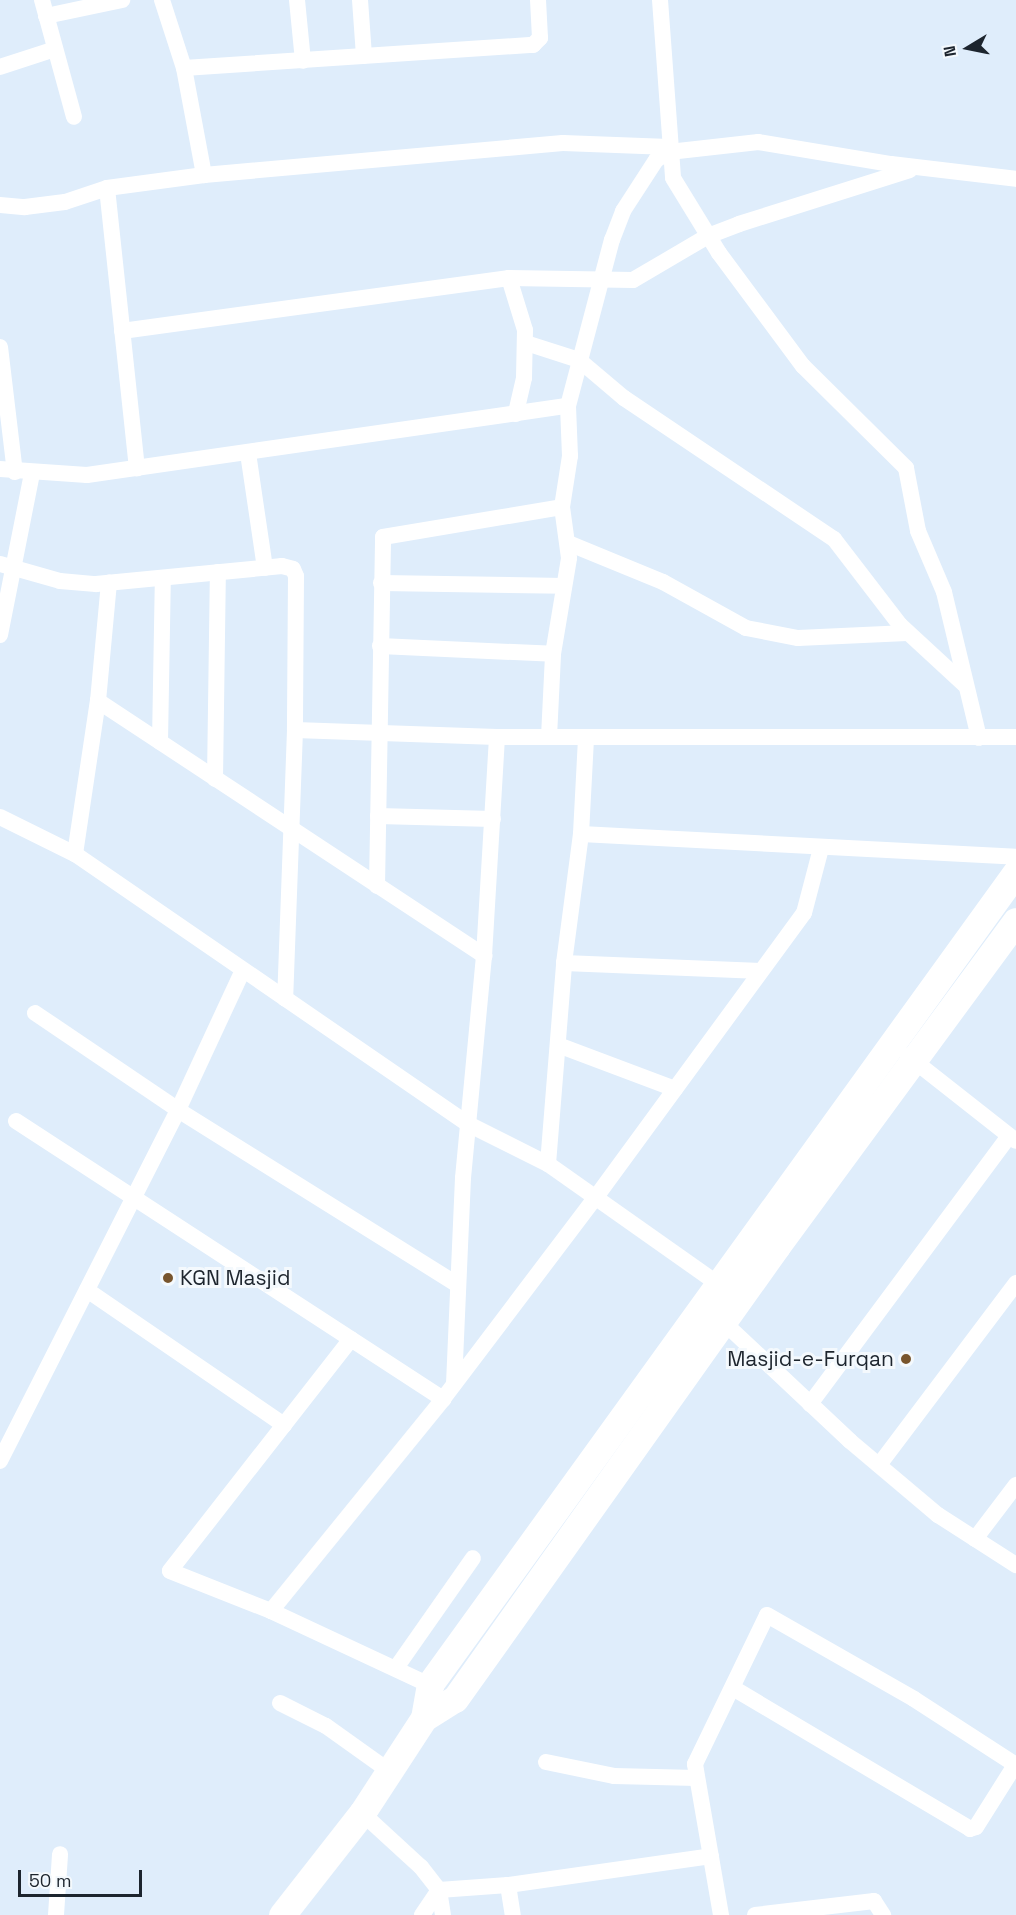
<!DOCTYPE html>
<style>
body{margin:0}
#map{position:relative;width:1016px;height:1915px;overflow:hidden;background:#dfedfb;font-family:"Space Grotesk",sans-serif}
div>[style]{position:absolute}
.minor>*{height:16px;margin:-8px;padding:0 8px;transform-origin:8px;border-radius:8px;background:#fff}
.primary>*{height:27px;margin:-13.5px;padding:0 13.5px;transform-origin:13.5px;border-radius:13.5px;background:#fff}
.dots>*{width:16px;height:16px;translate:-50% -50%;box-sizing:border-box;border:3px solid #f4f9fd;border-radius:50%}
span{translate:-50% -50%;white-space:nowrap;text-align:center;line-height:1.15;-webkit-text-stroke:6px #f4f9fd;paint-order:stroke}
.poi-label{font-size:21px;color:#1d252e}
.left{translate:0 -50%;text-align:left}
.right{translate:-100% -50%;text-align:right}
.north{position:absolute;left:938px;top:18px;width:60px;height:60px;-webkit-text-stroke:4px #f4f9fd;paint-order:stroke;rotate:260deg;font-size:16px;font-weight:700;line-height:24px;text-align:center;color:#1d252e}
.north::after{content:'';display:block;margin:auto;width:21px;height:27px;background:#1d252e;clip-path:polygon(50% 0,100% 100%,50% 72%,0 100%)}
.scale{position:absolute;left:18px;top:1870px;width:124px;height:27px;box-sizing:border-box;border:3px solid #1d252e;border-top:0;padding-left:8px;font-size:18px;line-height:21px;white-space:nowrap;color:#1d252e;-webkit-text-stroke:4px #f4f9fd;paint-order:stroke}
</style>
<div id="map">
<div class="minor">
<div style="left:42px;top:0;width:121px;rotate:74.7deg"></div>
<div style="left:162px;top:0;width:71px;rotate:72.1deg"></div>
<div style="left:184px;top:68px;width:109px;rotate:79.4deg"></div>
<div style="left:297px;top:0;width:61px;rotate:84.4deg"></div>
<div style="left:360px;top:0;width:56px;rotate:85.9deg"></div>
<div style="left:660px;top:0;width:178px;rotate:85.8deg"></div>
<div style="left:673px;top:178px;width:88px;rotate:58.5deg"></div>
<div style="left:719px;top:253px;width:141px;rotate:53.4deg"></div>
<div style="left:803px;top:366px;width:145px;rotate:44.7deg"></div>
<div style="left:906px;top:468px;width:64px;rotate:79.2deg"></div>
<div style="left:918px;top:531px;width:66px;rotate:66.9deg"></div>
<div style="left:944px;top:592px;width:150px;rotate:76.5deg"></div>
<div style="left:46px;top:16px;width:78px;rotate:-11.9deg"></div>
<div style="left:0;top:67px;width:58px;rotate:-18.1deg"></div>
<div style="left:184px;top:68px;width:350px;rotate:-3.8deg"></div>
<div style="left:533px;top:45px;width:10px;rotate:-45deg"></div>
<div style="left:540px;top:38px;width:38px;rotate:-93deg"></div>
<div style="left:107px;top:188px;width:282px;rotate:83.9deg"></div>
<div style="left:0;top:205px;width:25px;rotate:5deg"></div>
<div style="left:25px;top:207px;width:40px;rotate:-7.1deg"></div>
<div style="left:65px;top:202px;width:44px;rotate:-18.4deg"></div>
<div style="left:107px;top:188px;width:98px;rotate:-7.6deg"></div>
<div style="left:204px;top:175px;width:360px;rotate:-5.1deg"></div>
<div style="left:563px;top:143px;width:106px;rotate:2.2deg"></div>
<div style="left:509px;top:278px;width:54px;rotate:72.9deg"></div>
<div style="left:525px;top:330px;width:48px;rotate:91.2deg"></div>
<div style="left:524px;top:378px;width:37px;rotate:103deg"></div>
<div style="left:122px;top:331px;width:391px;rotate:-7.8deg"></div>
<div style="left:509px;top:278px;width:124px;rotate:0.9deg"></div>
<div style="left:633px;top:280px;width:87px;rotate:-30.4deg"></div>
<div style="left:708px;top:236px;width:33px;rotate:-21deg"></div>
<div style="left:739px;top:224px;width:179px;rotate:-17.5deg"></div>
<div style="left:526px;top:343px;width:56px;rotate:17.8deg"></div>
<div style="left:579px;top:360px;width:59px;rotate:40.2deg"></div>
<div style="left:624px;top:398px;width:253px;rotate:33.9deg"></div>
<div style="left:834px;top:539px;width:108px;rotate:52.5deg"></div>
<div style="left:900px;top:625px;width:87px;rotate:42.7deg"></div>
<div style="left:0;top:347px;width:126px;rotate:83.2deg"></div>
<div style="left:248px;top:453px;width:116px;rotate:81.6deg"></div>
<div style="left:0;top:469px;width:87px;rotate:3.9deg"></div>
<div style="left:87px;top:475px;width:486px;rotate:-8.2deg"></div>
<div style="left:568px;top:543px;width:103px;rotate:22.3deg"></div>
<div style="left:663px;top:582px;width:95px;rotate:29deg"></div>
<div style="left:746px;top:628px;width:53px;rotate:10.9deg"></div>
<div style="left:798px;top:638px;width:109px;rotate:-2.6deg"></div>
<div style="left:0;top:564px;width:62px;rotate:15.8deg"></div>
<div style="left:60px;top:581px;width:36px;rotate:5deg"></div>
<div style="left:96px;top:584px;width:187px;rotate:-5.5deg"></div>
<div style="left:282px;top:566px;width:11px;rotate:15deg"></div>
<div style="left:293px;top:569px;width:8px;rotate:67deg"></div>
<div style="left:296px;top:576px;width:154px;rotate:90.4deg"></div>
<div style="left:295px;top:730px;width:269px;rotate:92.1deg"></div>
<div style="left:381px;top:583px;width:183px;rotate:0.9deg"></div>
<div style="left:0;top:635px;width:165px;rotate:-78.8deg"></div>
<div style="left:380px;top:646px;width:173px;rotate:2.6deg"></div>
<div style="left:98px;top:701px;width:463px;rotate:33.4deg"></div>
<div style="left:295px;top:730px;width:202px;rotate:2deg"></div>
<div style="left:497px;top:737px;width:519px"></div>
<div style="left:549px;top:737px;width:83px;rotate:-87.2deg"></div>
<div style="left:553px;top:654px;width:97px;rotate:-80.5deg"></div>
<div style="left:569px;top:558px;width:51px;rotate:-97.8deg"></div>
<div style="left:562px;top:507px;width:52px;rotate:-81.1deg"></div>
<div style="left:570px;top:456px;width:50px;rotate:-92.3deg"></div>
<div style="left:568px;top:406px;width:172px;rotate:-75.2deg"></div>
<div style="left:612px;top:240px;width:31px;rotate:-69deg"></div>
<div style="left:623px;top:211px;width:61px;rotate:-57.1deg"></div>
<div style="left:656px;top:160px;width:15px;rotate:-32deg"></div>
<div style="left:669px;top:152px;width:90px;rotate:-6.4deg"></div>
<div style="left:758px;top:142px;width:135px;rotate:9.4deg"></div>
<div style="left:891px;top:164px;width:126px;rotate:6.8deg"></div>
<div style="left:160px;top:742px;width:164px;rotate:-89deg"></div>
<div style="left:215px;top:779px;width:207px;rotate:-89.2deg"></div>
<div style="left:378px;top:816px;width:115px;rotate:1.5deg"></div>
<div style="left:0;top:817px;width:84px;rotate:26.3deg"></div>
<div style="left:75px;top:854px;width:477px;rotate:34.5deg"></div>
<div style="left:468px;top:1124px;width:89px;rotate:26.6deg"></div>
<div style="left:548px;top:1164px;width:215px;rotate:35.2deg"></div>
<div style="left:581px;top:834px;width:436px;rotate:3deg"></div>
<div style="left:75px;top:854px;width:155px;rotate:-81.5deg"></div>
<div style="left:98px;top:701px;width:119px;rotate:-84.7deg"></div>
<div style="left:377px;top:886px;width:349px;rotate:-89deg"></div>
<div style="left:383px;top:537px;width:181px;rotate:-9.5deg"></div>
<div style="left:564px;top:963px;width:197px;rotate:2.3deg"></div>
<div style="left:35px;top:1013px;width:173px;rotate:34.1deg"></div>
<div style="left:178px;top:1110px;width:330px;rotate:32deg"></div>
<div style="left:558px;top:1045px;width:125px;rotate:20.6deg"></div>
<div style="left:908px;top:1056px;width:137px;rotate:38.2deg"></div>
<div style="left:16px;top:1121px;width:510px;rotate:33.07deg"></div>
<div style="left:548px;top:1164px;width:202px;rotate:-85.4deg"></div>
<div style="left:564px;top:963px;width:130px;rotate:-82.5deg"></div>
<div style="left:581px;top:834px;width:96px;rotate:-87deg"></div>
<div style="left:87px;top:1290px;width:239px;rotate:34.4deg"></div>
<div style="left:718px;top:1317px;width:181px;rotate:43.2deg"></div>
<div style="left:850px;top:1441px;width:115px;rotate:40.1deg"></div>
<div style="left:938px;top:1515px;width:93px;rotate:32.7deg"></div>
<div style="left:351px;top:1339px;width:294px;rotate:128deg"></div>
<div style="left:170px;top:1571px;width:109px;rotate:21.6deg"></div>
<div style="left:271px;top:1611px;width:182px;rotate:25deg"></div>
<div style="left:454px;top:1384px;width:206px;rotate:-87.5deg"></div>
<div style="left:463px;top:1178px;width:223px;rotate:-84.6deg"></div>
<div style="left:484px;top:956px;width:219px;rotate:-86.6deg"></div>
<div style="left:810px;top:1404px;width:334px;rotate:-53.4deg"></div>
<div style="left:0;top:1461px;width:394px;rotate:-63.1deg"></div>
<div style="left:178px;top:1110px;width:154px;rotate:-65.1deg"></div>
<div style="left:879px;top:1465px;width:228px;rotate:-53deg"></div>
<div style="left:975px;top:1539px;width:68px;rotate:-52.8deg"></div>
<div style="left:271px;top:1611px;width:273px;rotate:-50.9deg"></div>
<div style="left:443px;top:1399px;width:253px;rotate:-52.9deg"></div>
<div style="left:596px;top:1197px;width:352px;rotate:-53.8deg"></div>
<div style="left:804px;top:913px;width:67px;rotate:-75.3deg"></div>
<div style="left:396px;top:1668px;width:134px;rotate:-55deg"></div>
<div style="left:733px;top:1688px;width:276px;rotate:30.7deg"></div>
<div style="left:970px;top:1829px;width:6px;rotate:-18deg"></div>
<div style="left:976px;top:1827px;width:73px;rotate:-57.8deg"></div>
<div style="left:280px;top:1703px;width:51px;rotate:26.6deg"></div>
<div style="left:326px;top:1726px;width:77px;rotate:35.5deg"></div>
<div style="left:546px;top:1762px;width:69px;rotate:11.6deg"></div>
<div style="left:614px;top:1776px;width:83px;rotate:1.4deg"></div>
<div style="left:362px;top:1813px;width:80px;rotate:42.5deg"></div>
<div style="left:421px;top:1867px;width:29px;rotate:52deg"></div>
<div style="left:439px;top:1890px;width:25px;rotate:81deg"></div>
<div style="left:508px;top:1885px;width:30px;rotate:81deg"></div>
<div style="left:56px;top:1915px;width:61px;rotate:-86.2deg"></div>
<div style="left:422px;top:1915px;width:30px;rotate:-56deg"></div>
<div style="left:439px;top:1890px;width:69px;rotate:-4.1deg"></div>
<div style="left:508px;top:1885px;width:205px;rotate:-8.1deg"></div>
<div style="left:721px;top:1915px;width:153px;rotate:-99.8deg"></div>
<div style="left:695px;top:1764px;width:165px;rotate:-64.2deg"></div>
<div style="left:767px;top:1615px;width:169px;rotate:29.7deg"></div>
<div style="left:914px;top:1699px;width:121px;rotate:32.9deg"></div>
<div style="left:755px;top:1915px;width:120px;rotate:-6.7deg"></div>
<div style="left:874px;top:1901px;width:17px;rotate:57deg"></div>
</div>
<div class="primary">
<div style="left:424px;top:1718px;width:35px;rotate:-80deg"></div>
<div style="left:430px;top:1684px;width:1001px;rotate:-54.18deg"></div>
<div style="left:282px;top:1915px;width:130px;rotate:-51.9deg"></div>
<div style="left:362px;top:1813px;width:113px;rotate:-56.9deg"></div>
<div style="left:424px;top:1718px;width:36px;rotate:-32deg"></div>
<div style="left:455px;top:1699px;width:556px;rotate:-54.59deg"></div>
<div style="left:777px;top:1246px;width:403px;rotate:-53.7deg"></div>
</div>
<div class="dots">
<div style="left:168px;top:1278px;background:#78552d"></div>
<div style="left:906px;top:1359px;background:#78552d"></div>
</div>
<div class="poi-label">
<span class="left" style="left:180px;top:1278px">KGN Masjid</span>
<span class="right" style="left:894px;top:1359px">Masjid-e-Furqan</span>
</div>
<div class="north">N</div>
<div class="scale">50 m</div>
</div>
